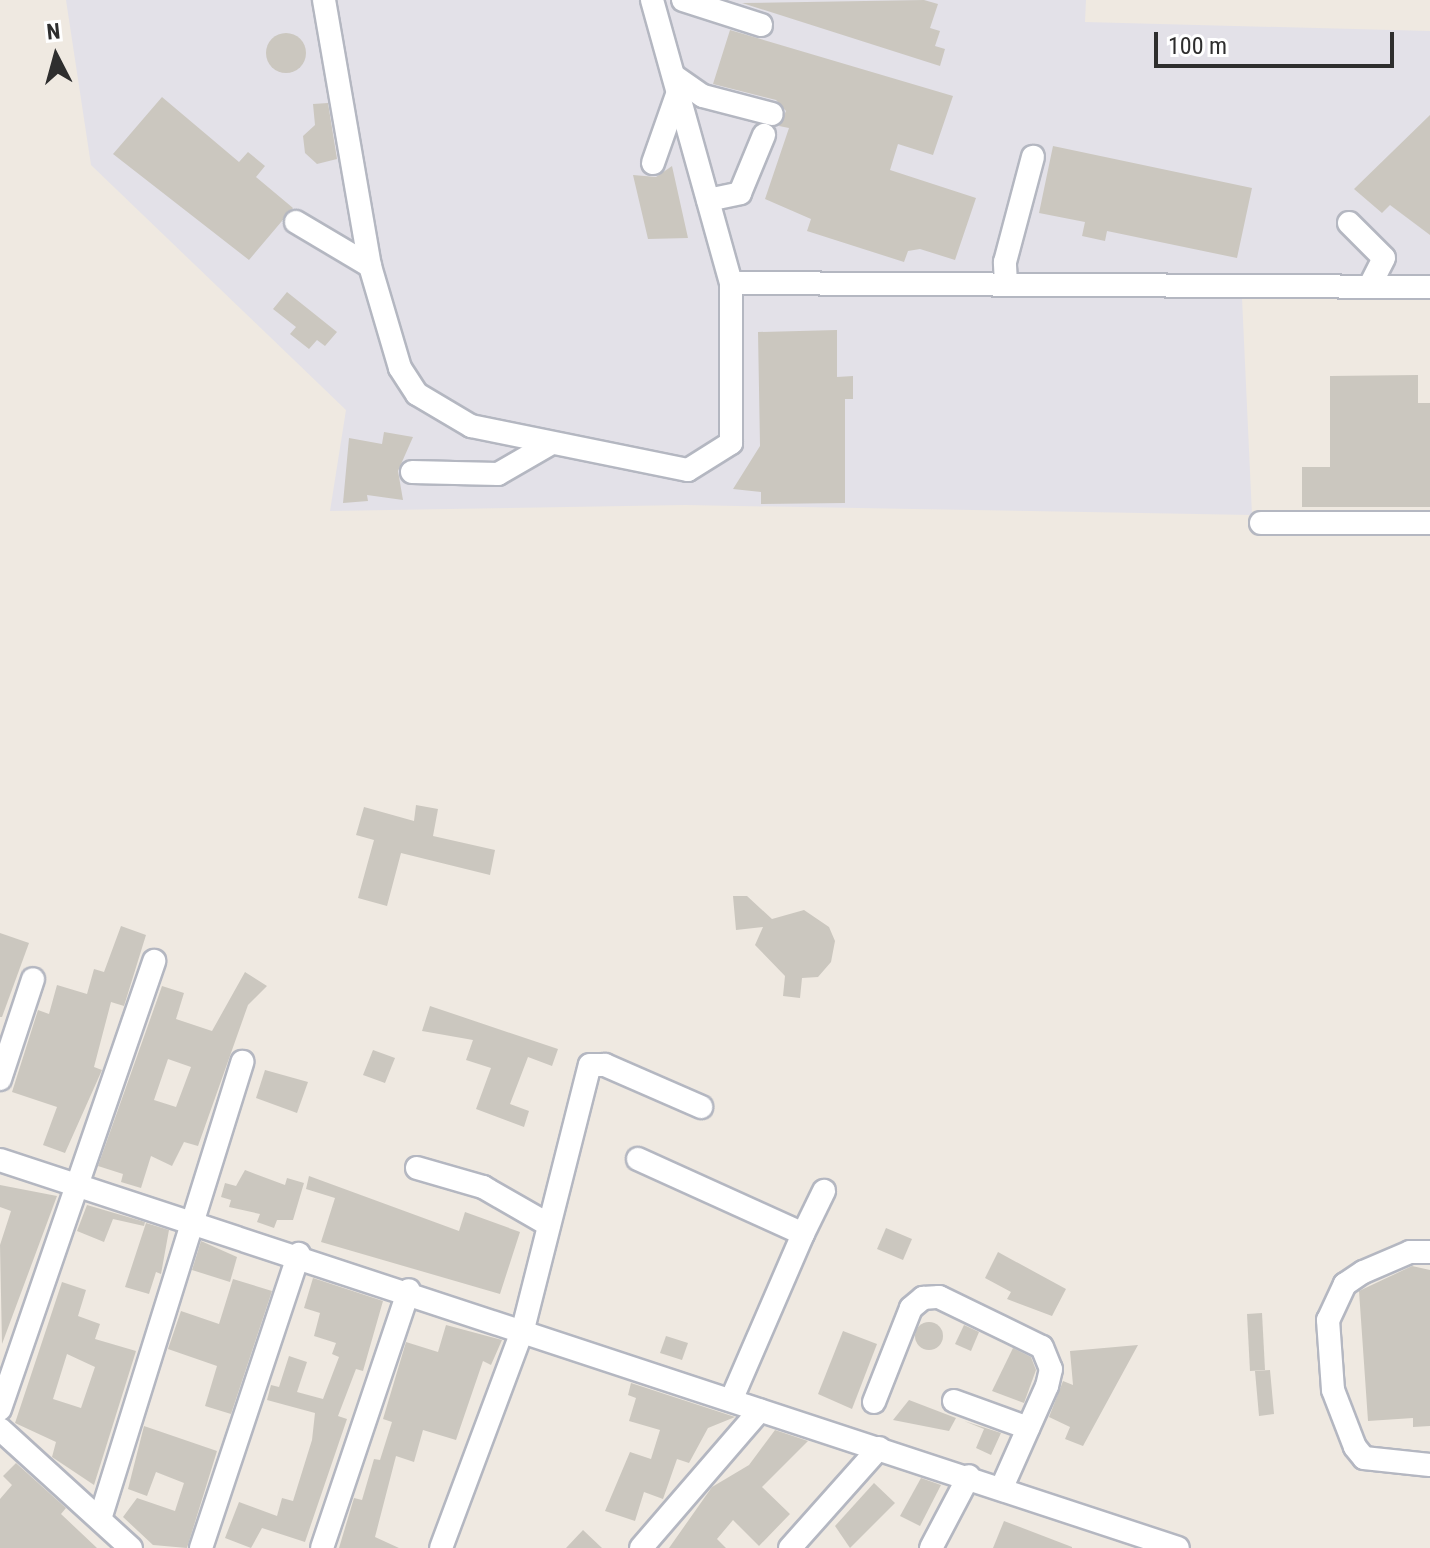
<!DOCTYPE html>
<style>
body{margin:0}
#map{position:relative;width:1430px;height:1548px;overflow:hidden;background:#efe9e1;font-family:"Roboto Condensed",sans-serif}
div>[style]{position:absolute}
.industrial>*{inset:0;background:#e3e1e8}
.building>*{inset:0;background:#cbc7bf}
.round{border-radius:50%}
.roads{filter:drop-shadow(2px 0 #b4b7c1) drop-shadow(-2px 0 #b4b7c1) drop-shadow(0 2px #b4b7c1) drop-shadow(0 -2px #b4b7c1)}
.minor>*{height:22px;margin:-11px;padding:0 11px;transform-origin:11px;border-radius:11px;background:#fff}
span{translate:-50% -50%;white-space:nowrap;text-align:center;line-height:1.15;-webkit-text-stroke:7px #fff;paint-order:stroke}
.north{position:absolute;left:16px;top:16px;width:80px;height:80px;-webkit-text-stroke:6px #fff;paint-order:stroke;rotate:354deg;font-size:22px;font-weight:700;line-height:32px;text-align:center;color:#2e2e2e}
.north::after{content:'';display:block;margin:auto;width:28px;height:36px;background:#2e2e2e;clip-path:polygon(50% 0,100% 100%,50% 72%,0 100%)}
.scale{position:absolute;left:1154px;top:32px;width:240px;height:36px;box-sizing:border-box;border:4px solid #2e2e2e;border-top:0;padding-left:10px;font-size:24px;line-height:28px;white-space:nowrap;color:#2e2e2e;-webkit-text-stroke:6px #fff;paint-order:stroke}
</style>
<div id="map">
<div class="industrial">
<div style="clip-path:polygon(66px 0,1086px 0,1085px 22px,1430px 31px,1430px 279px,1241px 276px,1252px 515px,685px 505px,330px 511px,346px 410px,91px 165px)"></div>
</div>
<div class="building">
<div style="clip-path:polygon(924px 0,938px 4px,930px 28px,940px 31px,935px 46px,945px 49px,940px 66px,742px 3px)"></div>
<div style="clip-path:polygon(730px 30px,953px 96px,933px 155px,898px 144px,890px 170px,976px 198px,955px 260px,920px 249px,908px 251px,904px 262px,807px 231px,811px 219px,765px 199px,789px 128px,779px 126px,786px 111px,776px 100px,713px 84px)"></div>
<div class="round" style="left:266px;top:33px;width:40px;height:40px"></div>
<div style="clip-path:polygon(162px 97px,239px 162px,248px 152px,265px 166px,256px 177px,293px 208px,249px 260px,113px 154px)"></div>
<div style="clip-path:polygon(328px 103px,337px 159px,317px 164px,305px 153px,303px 136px,315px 125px,313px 104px)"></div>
<div style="clip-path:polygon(1430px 115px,1430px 235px,1390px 205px,1382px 213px,1354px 189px)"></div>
<div style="clip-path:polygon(1053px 146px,1252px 188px,1237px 258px,1107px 231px,1105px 241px,1082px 236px,1085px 222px,1039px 213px)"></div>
<div style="clip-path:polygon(672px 166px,688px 238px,648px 239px,633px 175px,656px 177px)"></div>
<div style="clip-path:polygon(287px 292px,337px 332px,325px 346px,317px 340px,309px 349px,290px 334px,296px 327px,273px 309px)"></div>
<div style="clip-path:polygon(837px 330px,837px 377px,853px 376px,853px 399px,845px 399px,845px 503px,761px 504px,761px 492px,733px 489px,760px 446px,758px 332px)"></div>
<div style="clip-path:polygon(1418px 375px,1418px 403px,1430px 403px,1430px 507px,1302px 507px,1302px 467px,1330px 467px,1330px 376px)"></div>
<div style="clip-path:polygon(384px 432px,413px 437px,398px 471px,403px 500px,367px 495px,368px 501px,343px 503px,349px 438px,382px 444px)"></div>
<div style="clip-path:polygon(416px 805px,438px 809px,433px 836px,495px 850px,490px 875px,401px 853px,387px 906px,358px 898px,374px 840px,356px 835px,364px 807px,414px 821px)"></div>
<div style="clip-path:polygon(733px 896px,747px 896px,772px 919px,804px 910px,829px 927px,835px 941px,831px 962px,818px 977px,802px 978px,800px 998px,783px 996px,785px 976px,755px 945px,763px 927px,736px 930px)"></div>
<div style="clip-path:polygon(121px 926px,146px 935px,124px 1006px,111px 1002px,94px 1067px,102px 1070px,65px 1153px,43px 1145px,57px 1107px,12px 1092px,38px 1010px,49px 1014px,57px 985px,87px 994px,94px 969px,104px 972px)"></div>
<div style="clip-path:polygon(0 933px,29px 943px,2px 1017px,0 1017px)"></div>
<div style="clip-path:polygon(evenodd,245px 972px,267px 986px,248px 1005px,198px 1146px,184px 1142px,172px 1166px,151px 1156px,141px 1188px,121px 1182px,123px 1174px,98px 1166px,162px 986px,184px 993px,176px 1019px,212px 1031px,245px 972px,168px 1059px,191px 1067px,176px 1107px,154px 1100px,168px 1059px)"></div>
<div style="clip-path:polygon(430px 1006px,558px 1049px,552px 1066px,528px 1057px,510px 1104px,529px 1111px,524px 1127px,476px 1109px,491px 1068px,466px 1060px,473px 1040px,422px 1031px)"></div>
<div style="clip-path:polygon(373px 1050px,395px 1058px,385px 1083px,363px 1075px)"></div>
<div style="clip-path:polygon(265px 1070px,308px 1082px,297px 1113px,256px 1098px)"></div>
<div style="clip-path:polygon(245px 1170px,285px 1185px,287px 1178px,304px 1183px,293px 1220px,277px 1220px,274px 1228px,257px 1222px,260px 1214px,229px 1207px,231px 1200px,221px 1197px,225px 1183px,236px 1186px)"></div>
<div style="clip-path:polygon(309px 1176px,459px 1231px,465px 1212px,520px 1232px,500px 1294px,321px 1242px,335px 1198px,306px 1189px)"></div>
<div style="clip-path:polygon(0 1185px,57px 1196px,2px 1344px,0 1245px,11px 1211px,0 1207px)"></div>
<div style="clip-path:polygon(87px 1205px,145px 1222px,144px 1226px,113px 1219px,104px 1242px,77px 1231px)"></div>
<div style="clip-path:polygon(146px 1223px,169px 1230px,161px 1274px,156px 1272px,149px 1294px,125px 1287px)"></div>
<div style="clip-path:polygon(886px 1228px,912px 1239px,903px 1260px,877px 1249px)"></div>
<div style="clip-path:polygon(201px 1241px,237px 1257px,230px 1282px,192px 1270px)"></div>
<div style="clip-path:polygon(998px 1252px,1066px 1289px,1052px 1316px,1007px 1299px,1011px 1292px,985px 1278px)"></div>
<div style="clip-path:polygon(1412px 1266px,1430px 1270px,1430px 1426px,1413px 1427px,1413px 1418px,1368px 1421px,1359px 1291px)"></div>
<div style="clip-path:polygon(313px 1278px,383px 1301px,363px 1371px,356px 1369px,338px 1416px,347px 1419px,305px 1542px,262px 1528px,251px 1548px,225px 1538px,239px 1502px,277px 1516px,282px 1498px,293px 1501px,312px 1440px,315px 1413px,267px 1400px,271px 1385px,279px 1387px,289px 1356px,307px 1362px,297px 1392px,323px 1399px,339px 1357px,332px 1354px,336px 1343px,314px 1336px,320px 1313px,304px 1308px)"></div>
<div style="clip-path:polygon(233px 1279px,272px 1291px,231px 1414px,205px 1406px,217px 1366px,168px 1349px,181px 1311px,219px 1324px)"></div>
<div style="clip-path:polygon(evenodd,62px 1282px,86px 1290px,78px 1316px,100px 1324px,95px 1339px,136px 1351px,94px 1485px,52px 1457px,56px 1442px,15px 1423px,62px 1282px,67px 1354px,95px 1367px,81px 1408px,53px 1399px,67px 1354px)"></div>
<div style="clip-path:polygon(1262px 1313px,1265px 1370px,1250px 1371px,1247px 1314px)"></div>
<div class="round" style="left:915px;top:1322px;width:28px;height:28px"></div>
<div style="clip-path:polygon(446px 1325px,502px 1340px,491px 1365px,483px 1361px,456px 1440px,423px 1430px,414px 1462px,396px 1456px,375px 1537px,399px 1548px,339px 1548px,354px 1498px,362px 1500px,374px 1459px,380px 1460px,392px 1422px,383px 1419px,406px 1342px,438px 1352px)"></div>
<div style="clip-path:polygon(964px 1325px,979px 1332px,971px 1351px,955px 1344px)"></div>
<div style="clip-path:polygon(843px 1331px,877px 1344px,852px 1409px,818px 1394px)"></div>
<div style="clip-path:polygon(666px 1336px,688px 1343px,682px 1360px,660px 1353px)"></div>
<div style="clip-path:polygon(1138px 1345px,1083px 1446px,1065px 1439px,1070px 1427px,1049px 1417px,1063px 1381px,1073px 1385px,1070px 1351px)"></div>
<div style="clip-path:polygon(1013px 1348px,1031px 1357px,1036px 1370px,1024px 1403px,992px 1391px)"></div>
<div style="clip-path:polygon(1270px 1370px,1274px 1414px,1259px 1416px,1255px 1371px)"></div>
<div style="clip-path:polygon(631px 1383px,735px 1417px,708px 1428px,689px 1463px,677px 1459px,663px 1499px,644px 1492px,635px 1521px,605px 1511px,630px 1452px,651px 1459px,660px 1430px,629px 1421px,636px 1398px,628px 1395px)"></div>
<div style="clip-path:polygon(909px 1400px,956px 1418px,949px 1431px,893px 1420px)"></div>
<div style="clip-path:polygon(964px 1421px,1001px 1433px,991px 1455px,976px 1448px,984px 1429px)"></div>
<div style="clip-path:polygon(144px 1426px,217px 1451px,187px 1548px,153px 1545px,123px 1517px,137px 1498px,175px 1511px,184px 1483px,156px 1472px,147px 1496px,128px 1489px)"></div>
<div style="clip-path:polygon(775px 1430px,808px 1441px,762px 1487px,790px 1514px,759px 1546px,733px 1520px,717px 1539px,726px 1548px,669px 1548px,712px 1487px,749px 1465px)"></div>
<div style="clip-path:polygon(16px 1463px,66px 1508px,61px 1514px,97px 1548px,0 1548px,0 1499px,12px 1485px,3px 1476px)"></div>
<div style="clip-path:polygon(921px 1478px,941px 1485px,920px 1526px,900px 1516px)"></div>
<div style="clip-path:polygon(874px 1483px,895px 1503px,850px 1548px,835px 1526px)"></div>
<div style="clip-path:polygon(1004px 1521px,1072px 1547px,1072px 1548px,993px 1548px)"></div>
<div style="clip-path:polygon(583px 1530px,602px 1548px,566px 1548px)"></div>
</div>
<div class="roads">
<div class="minor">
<div style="left:324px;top:0;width:270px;rotate:80.2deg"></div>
<div style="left:370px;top:266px;width:106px;rotate:73.6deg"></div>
<div style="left:400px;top:368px;width:31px;rotate:57deg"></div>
<div style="left:417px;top:394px;width:63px;rotate:30.7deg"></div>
<div style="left:471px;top:426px;width:221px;rotate:11.5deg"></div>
<div style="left:688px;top:470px;width:51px;rotate:-32.1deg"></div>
<div style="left:731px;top:443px;width:160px;rotate:-90deg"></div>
<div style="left:731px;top:283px;width:294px;rotate:-105.6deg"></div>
<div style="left:683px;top:0;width:82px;rotate:17.8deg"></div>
<div style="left:674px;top:76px;width:35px;rotate:35deg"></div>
<div style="left:703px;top:96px;width:71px;rotate:14.6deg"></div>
<div style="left:653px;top:163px;width:75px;rotate:-70.6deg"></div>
<div style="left:708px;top:200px;width:33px;rotate:-12deg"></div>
<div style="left:740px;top:193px;width:63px;rotate:-67.5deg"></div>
<div style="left:296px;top:222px;width:86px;rotate:30.7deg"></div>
<div style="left:1349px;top:223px;width:49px;rotate:45deg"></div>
<div style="left:1384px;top:258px;width:31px;rotate:117deg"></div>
<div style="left:731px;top:283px;width:699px;rotate:0.33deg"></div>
<div style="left:1006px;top:284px;width:22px;rotate:-93deg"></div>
<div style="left:1005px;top:262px;width:109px;rotate:-75.1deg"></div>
<div style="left:412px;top:472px;width:86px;rotate:1.3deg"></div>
<div style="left:498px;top:474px;width:60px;rotate:-30deg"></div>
<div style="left:1261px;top:523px;width:169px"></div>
<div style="left:0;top:1079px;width:105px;rotate:-71.7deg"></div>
<div style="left:638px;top:1159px;width:181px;rotate:24.4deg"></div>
<div style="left:803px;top:1234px;width:181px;rotate:113.4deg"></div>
<div style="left:0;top:1160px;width:1240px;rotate:18.23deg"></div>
<div style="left:417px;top:1168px;width:69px;rotate:16.1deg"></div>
<div style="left:483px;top:1187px;width:76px;rotate:29.9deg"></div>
<div style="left:803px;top:1234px;width:48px;rotate:-64deg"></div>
<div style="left:1430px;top:1252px;width:20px;rotate:180deg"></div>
<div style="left:1410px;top:1252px;width:51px;rotate:156.9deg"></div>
<div style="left:1363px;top:1272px;width:22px;rotate:146deg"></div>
<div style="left:1345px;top:1284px;width:40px;rotate:115deg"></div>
<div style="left:1328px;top:1320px;width:70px;rotate:85.9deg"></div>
<div style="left:1333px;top:1390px;width:61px;rotate:68.9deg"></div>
<div style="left:1355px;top:1447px;width:14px;rotate:51deg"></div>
<div style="left:1364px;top:1458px;width:66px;rotate:6.1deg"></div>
<div style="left:954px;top:1401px;width:79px;rotate:20deg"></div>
<div style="left:874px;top:1402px;width:101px;rotate:-68.5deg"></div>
<div style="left:911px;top:1308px;width:16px;rotate:-40deg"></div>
<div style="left:923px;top:1298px;width:16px;rotate:-4deg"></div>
<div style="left:939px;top:1297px;width:114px;rotate:25.9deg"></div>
<div style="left:1042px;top:1347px;width:24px;rotate:68deg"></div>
<div style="left:1051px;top:1369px;width:17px;rotate:103deg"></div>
<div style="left:1047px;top:1386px;width:111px;rotate:114deg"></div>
<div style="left:0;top:1409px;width:474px;rotate:-71deg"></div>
<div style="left:0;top:1429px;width:177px;rotate:42.3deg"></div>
<div style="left:100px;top:1519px;width:479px;rotate:-72.7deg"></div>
<div style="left:201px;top:1548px;width:310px;rotate:-71.6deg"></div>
<div style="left:322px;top:1548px;width:272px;rotate:-71.4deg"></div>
<div style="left:441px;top:1548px;width:234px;rotate:-69.5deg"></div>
<div style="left:523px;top:1329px;width:272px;rotate:-75.8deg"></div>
<div style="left:590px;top:1065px;width:15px"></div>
<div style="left:605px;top:1065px;width:105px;rotate:23.6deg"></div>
<div style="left:641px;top:1548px;width:182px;rotate:-49.2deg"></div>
<div style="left:790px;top:1548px;width:134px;rotate:-48.3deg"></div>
<div style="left:931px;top:1548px;width:81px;rotate:-62.2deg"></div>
</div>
</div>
<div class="north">N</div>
<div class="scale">100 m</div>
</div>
